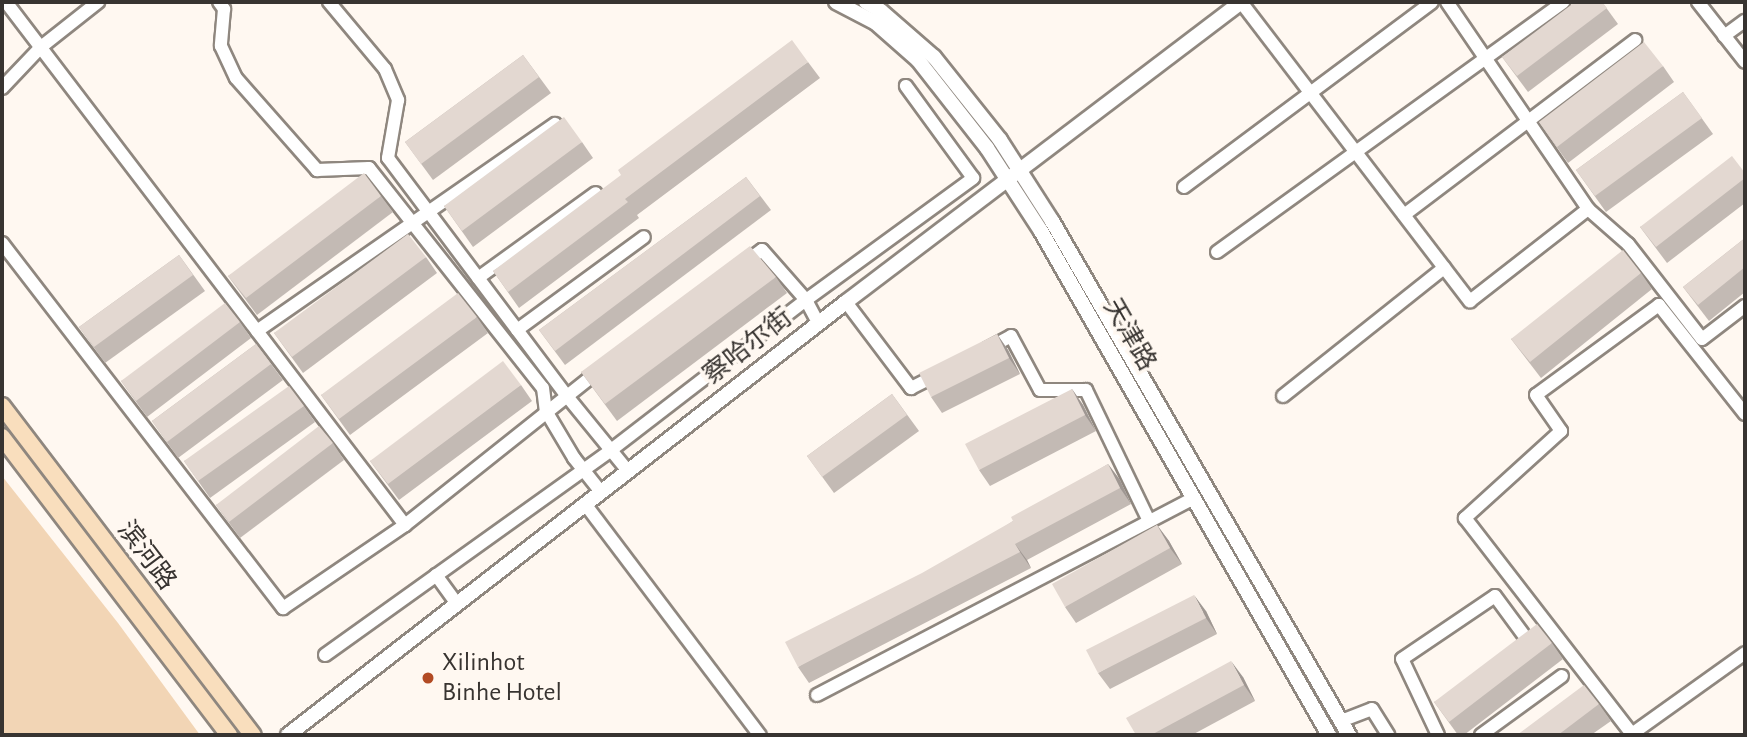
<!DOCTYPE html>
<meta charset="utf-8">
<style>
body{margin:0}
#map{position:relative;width:1747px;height:737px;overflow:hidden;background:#fff8f1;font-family:"Alegreya Sans","Noto Sans SC",sans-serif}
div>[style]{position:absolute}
.green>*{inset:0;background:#f2d5b5}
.roads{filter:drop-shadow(2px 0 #8f877f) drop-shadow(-2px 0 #8f877f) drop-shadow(0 2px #8f877f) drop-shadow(0 -2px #8f877f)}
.minor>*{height:12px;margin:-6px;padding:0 6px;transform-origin:6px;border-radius:6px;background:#fff}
.tertiary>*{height:14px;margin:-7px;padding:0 7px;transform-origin:7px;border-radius:7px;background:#fff}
.secondary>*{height:16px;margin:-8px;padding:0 8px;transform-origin:8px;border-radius:8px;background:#f9debd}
.wall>*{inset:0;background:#c3bab4}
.shaded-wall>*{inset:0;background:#9f9792}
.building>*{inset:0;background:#e3d8d1}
.dots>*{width:19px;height:19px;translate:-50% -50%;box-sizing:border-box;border:4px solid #fff8f1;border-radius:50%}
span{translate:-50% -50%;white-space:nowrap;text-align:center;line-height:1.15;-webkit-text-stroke:7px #fff8f1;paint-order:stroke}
.street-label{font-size:26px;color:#383431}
.poi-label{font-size:26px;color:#383431}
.left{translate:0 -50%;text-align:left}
.frame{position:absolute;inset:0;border:4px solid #383431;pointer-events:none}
</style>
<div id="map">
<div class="green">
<div style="clip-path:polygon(2px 476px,118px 623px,200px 735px,2px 735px)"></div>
</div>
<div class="roads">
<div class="minor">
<div style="left:6px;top:2px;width:658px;rotate:52.66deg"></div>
<div style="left:219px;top:2px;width:9px;rotate:54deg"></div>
<div style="left:224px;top:9px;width:37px;rotate:95deg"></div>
<div style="left:221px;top:46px;width:35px;rotate:65deg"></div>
<div style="left:236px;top:78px;width:123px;rotate:48.6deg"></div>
<div style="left:317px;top:170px;width:52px;rotate:-2.2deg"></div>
<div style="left:369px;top:168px;width:280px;rotate:51.7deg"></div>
<div style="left:543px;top:388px;width:23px;rotate:83deg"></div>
<div style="left:546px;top:411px;width:55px;rotate:59.2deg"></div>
<div style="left:574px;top:458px;width:43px;rotate:51.5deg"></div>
<div style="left:329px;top:2px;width:87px;rotate:50.1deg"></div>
<div style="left:385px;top:69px;width:34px;rotate:67deg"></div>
<div style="left:398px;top:100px;width:59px;rotate:99.8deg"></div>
<div style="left:388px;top:158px;width:296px;rotate:53.1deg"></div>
<div style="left:566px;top:395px;width:98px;rotate:50.8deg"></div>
<div style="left:1241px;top:2px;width:377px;rotate:52.6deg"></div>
<div style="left:1470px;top:301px;width:150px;rotate:-37.9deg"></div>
<div style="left:1588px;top:209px;width:53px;rotate:41.2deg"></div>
<div style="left:1628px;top:244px;width:120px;rotate:52.1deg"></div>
<div style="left:1702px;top:339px;width:54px;rotate:-37.5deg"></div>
<div style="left:1447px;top:2px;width:250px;rotate:55.7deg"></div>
<div style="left:1698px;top:2px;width:76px;rotate:51.9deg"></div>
<div style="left:1724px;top:36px;width:26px;rotate:-36deg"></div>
<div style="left:2px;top:88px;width:57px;rotate:-46.4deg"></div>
<div style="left:41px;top:47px;width:73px;rotate:-38.3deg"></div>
<div style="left:1184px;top:187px;width:309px;rotate:-36.7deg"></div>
<div style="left:1404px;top:215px;width:290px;rotate:-37.1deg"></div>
<div style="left:2px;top:243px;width:461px;rotate:52.4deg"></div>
<div style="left:283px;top:608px;width:148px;rotate:-34.2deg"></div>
<div style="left:405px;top:525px;width:249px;rotate:-38.5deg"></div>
<div style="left:1217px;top:252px;width:427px;rotate:-35.8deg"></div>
<div style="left:744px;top:263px;width:22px;rotate:-36deg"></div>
<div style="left:762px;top:250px;width:67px;rotate:48.7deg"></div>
<div style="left:806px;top:300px;width:26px;rotate:62deg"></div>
<div style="left:478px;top:278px;width:145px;rotate:-35.8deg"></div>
<div style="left:846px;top:302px;width:108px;rotate:52.9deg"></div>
<div style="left:911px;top:388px;width:28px;rotate:-27deg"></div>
<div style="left:517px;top:330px;width:157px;rotate:-36.2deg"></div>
<div style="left:257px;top:331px;width:363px;rotate:-34.8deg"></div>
<div style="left:987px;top:349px;width:27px;rotate:-28deg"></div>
<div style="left:1011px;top:336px;width:61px;rotate:61.8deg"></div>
<div style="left:1040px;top:390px;width:46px"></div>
<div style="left:1086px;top:390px;width:145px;rotate:64.3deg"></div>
<div style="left:1283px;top:396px;width:206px;rotate:-38.5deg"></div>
<div style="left:1745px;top:414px;width:139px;rotate:-128.3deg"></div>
<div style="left:1659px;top:305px;width:152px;rotate:143.8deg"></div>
<div style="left:1536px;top:395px;width:44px;rotate:55.2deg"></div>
<div style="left:1561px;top:431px;width:130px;rotate:137.8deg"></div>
<div style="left:1465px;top:518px;width:273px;rotate:52.3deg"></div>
<div style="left:1632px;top:734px;width:139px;rotate:-35.6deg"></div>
<div style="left:585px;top:504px;width:290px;rotate:52.9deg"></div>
<div style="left:436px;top:575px;width:36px;rotate:54deg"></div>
<div style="left:325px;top:655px;width:352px;rotate:-35.6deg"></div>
<div style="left:611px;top:450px;width:246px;rotate:-37.6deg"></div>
<div style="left:806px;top:300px;width:207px;rotate:-36.1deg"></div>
<div style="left:973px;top:178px;width:114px;rotate:-126.1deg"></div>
<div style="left:817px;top:695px;width:425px;rotate:-27.6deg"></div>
<div style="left:1341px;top:721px;width:33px;rotate:-21deg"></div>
<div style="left:1372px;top:709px;width:31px;rotate:58deg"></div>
<div style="left:1438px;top:735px;width:84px;rotate:-115.3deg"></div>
<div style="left:1402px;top:659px;width:112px;rotate:-34.1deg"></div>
<div style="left:1495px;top:596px;width:47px;rotate:53.6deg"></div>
<div style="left:1481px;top:735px;width:100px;rotate:-36.1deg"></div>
</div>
<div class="tertiary">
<div style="left:836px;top:2px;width:45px;rotate:27.7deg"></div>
<div style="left:876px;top:23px;width:56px;rotate:41.4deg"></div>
<div style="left:918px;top:60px;width:112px;rotate:51.9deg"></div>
<div style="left:987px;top:148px;width:99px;rotate:57deg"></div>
<div style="left:1041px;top:231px;width:580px;rotate:60.26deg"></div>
<div style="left:866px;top:2px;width:17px;rotate:31deg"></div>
<div style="left:881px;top:11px;width:70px;rotate:41deg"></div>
<div style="left:934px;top:57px;width:106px;rotate:51.5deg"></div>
<div style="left:1000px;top:140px;width:96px;rotate:57.3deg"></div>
<div style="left:1052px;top:221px;width:594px;rotate:59.98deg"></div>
<div style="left:288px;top:735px;width:706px;rotate:-37.81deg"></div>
<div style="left:846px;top:302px;width:496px;rotate:-37.2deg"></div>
</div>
<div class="secondary">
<div style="left:2px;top:406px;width:414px;rotate:52.7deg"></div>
<div style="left:2px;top:437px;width:375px;rotate:52.7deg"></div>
</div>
</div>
<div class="wall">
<div style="clip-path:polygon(1602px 2px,1618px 24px,1528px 92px,1502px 57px)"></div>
<div style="clip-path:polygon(523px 55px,551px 93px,433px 180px,405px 142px)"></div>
<div style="clip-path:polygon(808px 62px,820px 78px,637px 215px,639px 218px,519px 308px,493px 271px)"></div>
<div style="clip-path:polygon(1663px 66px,1674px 82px,1568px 163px,1539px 122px)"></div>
<div style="clip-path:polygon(1683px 92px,1713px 134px,1606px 212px,1576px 170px)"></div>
<div style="clip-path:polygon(582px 142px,593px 158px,473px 247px,444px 206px)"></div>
<div style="clip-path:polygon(1745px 173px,1745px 203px,1667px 263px,1640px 227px)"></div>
<div style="clip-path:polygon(746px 177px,771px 210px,565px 365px,539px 330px)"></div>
<div style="clip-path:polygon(381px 196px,393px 212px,257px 315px,228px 276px)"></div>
<div style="clip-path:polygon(1745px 238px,1745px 292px,1709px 321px,1683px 287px)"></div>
<div style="clip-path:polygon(179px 255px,205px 291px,105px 363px,79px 327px)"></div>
<div style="clip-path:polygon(426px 257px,437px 273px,303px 373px,274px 333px)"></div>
<div style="clip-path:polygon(1641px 273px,1652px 289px,1541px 378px,1511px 339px)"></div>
<div style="clip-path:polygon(776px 277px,787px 293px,617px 421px,581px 372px)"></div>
<div style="clip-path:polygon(477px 317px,488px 333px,350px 435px,321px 395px)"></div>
<div style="clip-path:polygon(240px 322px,251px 338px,147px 417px,121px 381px)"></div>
<div style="clip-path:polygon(997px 334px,1008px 350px,1020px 374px,942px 413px,931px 397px)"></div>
<div style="clip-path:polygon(256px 344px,283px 380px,178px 458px,152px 421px)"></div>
<div style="clip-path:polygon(521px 385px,532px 401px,399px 500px,370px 461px)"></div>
<div style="clip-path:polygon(1072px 389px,1083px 405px,1096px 431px,990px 486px,979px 470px)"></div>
<div style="clip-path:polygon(892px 394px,919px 431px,834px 493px,807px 456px)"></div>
<div style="clip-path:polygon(304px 406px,315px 422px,210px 498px,184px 461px)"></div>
<div style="clip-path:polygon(333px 443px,344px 460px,240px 538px,216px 505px)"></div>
<div style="clip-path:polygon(1108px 464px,1120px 480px,1131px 504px,1027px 560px,1031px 568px,809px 683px,798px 667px,1013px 521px)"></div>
<div style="clip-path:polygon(1157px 525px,1169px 541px,1182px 564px,1076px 623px,1065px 607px)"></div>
<div style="clip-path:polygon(1206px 611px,1217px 634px,1110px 689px,1098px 673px)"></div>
<div style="clip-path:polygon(1552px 643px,1563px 659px,1464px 735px,1458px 735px,1434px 702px)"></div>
<div style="clip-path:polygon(1243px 677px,1255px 701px,1192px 735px,1136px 735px)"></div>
<div style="clip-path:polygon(1599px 704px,1611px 721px,1591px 735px,1517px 735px)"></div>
</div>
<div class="shaded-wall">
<div style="clip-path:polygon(997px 334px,1008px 350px,1020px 374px,1009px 358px)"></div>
<div style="clip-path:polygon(1072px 389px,1083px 405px,1096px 431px,1085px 415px)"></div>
<div style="clip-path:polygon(1108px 464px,1120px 480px,1131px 504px,1120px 488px)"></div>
<div style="clip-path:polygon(1157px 525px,1169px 541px,1182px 564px,1170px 548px)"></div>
<div style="clip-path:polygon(1015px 544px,1027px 560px,1031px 568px,1020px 552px)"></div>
<div style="clip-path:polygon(1194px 595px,1206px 611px,1217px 634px,1206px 618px)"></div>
<div style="clip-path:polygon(1231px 661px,1243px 677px,1255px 701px,1244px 685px)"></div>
</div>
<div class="building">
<div style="clip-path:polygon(1575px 2px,1602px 2px,1607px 8px,1517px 76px,1502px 57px)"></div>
<div style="clip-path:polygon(792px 40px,808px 62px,625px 199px,628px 202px,508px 292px,493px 271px,621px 175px,618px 170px)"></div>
<div style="clip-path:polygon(1644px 42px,1663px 66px,1557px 147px,1539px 122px)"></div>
<div style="clip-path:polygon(523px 55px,539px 77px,421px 164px,405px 142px)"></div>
<div style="clip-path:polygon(1683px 92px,1702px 118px,1595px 196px,1576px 170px)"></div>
<div style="clip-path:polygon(564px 117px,582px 142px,462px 231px,444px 206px)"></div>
<div style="clip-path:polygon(1732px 156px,1745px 173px,1745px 178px,1656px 247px,1640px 227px)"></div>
<div style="clip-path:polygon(364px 173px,381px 196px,246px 298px,228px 276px)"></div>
<div style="clip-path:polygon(746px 177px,760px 196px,555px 351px,539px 330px)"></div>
<div style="clip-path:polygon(408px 234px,426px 257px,292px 357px,274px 333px)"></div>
<div style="clip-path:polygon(1745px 238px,1745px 267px,1698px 305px,1683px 287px)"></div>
<div style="clip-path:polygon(750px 246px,776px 277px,605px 404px,581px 372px)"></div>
<div style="clip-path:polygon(1623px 250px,1641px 273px,1530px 362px,1511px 339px)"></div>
<div style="clip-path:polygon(179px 255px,193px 275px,94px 347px,79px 327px)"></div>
<div style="clip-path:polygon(458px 293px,477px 317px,339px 419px,321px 395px)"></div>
<div style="clip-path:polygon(225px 303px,240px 322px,136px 401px,121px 381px)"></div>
<div style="clip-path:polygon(997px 334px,1009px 358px,931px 397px,919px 373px)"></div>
<div style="clip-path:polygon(256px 344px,271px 364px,167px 442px,152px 421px)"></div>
<div style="clip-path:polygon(503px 361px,521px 385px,388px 484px,370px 461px)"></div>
<div style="clip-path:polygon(289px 386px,304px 406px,198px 481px,184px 461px)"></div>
<div style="clip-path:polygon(1072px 389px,1085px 415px,979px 470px,965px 444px)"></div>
<div style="clip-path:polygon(892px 394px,907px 415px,822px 477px,807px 456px)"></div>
<div style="clip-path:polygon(319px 426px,333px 443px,229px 522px,216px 505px)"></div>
<div style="clip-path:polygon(1108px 464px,1120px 488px,1015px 544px,1020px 552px,798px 667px,785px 642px,922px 573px,1013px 521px,1011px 517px)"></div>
<div style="clip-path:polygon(1157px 525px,1170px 548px,1065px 607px,1052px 584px)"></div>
<div style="clip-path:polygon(1194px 595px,1206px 618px,1098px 673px,1086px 650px)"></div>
<div style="clip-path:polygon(1537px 624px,1552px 643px,1449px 722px,1434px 702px)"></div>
<div style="clip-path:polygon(1231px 661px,1244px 685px,1151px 735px,1136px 735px,1126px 718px)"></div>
<div style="clip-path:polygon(1584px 685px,1599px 704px,1558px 735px,1517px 735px)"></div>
</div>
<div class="dots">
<div style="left:428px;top:678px;background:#b24b24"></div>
</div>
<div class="street-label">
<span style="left:1129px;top:335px;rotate:60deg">天津路</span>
<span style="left:748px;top:347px;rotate:-38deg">察哈尔街</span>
<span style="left:146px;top:556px;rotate:53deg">滨河路</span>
</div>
<div class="poi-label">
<span class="left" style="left:442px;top:678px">Xilinhot<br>Binhe Hotel</span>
</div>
<div class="frame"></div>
</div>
